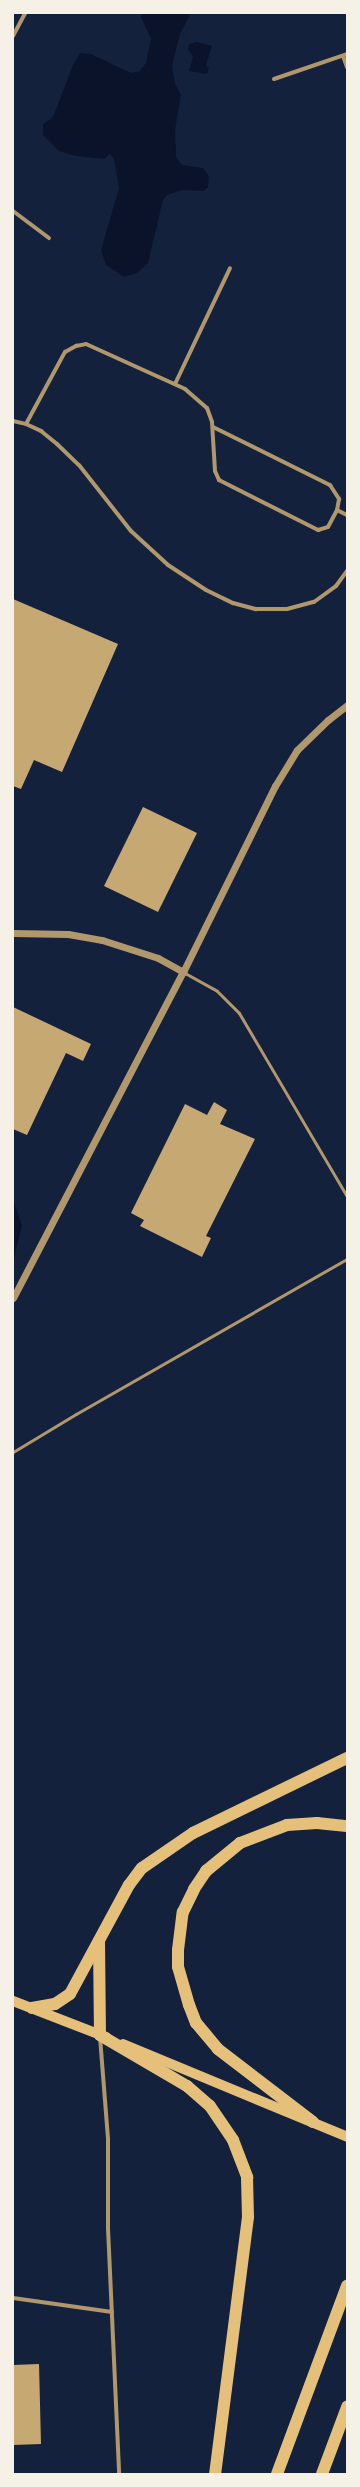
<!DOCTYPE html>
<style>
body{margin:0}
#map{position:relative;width:360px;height:2487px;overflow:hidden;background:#14213d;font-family:"Titillium Web",sans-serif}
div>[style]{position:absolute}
.water>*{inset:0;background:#0b132b}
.building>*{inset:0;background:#c6a872}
.service>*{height:3px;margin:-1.5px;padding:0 1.5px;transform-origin:1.5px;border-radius:1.5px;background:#b1986c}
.minor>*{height:4px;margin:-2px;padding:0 2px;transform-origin:2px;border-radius:2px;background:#b1986c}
.tertiary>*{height:7px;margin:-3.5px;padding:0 3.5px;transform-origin:3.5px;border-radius:3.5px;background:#b1986c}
.primary>*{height:10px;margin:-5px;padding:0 5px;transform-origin:5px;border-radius:5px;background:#e5c07b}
.motorway>*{height:12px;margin:-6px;padding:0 6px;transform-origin:6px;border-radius:6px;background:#e5c07b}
span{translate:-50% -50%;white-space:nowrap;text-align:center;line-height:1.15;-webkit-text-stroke:3.5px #f6f1e7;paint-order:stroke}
.frame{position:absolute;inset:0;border:14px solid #f6f1e7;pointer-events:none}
</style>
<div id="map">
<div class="water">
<div style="clip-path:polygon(142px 13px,191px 13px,180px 34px,172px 66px,175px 84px,181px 95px,175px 130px,176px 157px,182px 165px,203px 168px,209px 176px,208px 187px,204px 191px,182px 190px,167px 195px,163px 200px,148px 263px,137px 273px,124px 277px,106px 265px,101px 250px,119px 188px,114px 159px,110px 154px,104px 159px,76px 156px,59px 151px,43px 135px,43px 124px,53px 117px,73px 65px,80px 53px,91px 54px,131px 73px,140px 71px,146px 63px,151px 39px,141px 17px)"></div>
<div style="clip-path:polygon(197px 42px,212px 46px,206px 65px,209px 68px,207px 74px,189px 71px,193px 56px,188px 50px,189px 44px)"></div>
<div style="clip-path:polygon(13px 1200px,22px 1225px,13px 1263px)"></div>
</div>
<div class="building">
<div style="clip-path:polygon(13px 599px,118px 644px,62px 772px,34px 760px,21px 789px,13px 786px)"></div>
<div style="clip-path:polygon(143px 807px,197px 833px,158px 912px,104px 886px)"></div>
<div style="clip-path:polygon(13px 1007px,91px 1044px,83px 1061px,66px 1053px,27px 1135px,13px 1129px)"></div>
<div style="clip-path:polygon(214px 1102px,227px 1110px,220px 1124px,255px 1139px,206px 1236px,211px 1238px,202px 1257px,140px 1226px,144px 1220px,131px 1213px,185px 1104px,207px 1115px)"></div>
<div style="clip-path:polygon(39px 2364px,41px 2444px,13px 2445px,13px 2365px)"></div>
</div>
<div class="service">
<div style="left:183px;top:972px;width:39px;rotate:29deg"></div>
<div style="left:217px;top:991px;width:31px;rotate:45deg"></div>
<div style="left:239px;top:1013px;width:212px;rotate:59.5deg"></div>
<div style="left:13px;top:1452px;width:74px;rotate:-31.1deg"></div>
<div style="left:76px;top:1414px;width:312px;rotate:-29.8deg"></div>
</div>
<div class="minor">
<div style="left:13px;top:36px;width:26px;rotate:-62deg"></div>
<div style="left:343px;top:56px;width:12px;rotate:70deg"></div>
<div style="left:274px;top:79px;width:77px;rotate:-18.9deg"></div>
<div style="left:13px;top:211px;width:45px;rotate:36.9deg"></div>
<div style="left:175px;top:384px;width:128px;rotate:-64.6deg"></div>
<div style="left:13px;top:421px;width:13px;rotate:13deg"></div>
<div style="left:26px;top:424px;width:17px;rotate:25deg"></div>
<div style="left:41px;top:431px;width:21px;rotate:39deg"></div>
<div style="left:57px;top:444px;width:30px;rotate:44deg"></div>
<div style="left:79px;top:465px;width:84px;rotate:51.8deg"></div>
<div style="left:131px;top:531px;width:50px;rotate:42.6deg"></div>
<div style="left:168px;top:565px;width:45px;rotate:33.3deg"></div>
<div style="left:206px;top:590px;width:30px;rotate:26deg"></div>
<div style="left:233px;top:603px;width:24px;rotate:15deg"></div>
<div style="left:256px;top:609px;width:31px"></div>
<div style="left:287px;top:609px;width:28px;rotate:-15deg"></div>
<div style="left:314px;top:602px;width:27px;rotate:-36deg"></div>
<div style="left:336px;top:586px;width:19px;rotate:-54deg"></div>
<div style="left:26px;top:424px;width:82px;rotate:-61.6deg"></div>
<div style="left:65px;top:352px;width:13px;rotate:-29deg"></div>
<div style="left:76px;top:346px;width:10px;rotate:-11deg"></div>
<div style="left:86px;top:344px;width:109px;rotate:24.4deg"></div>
<div style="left:185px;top:389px;width:29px;rotate:41deg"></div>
<div style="left:207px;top:408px;width:15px;rotate:70deg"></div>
<div style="left:212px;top:422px;width:49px;rotate:86.5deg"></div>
<div style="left:215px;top:471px;width:10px;rotate:66deg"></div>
<div style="left:219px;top:480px;width:111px;rotate:26.8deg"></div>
<div style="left:318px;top:530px;width:10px;rotate:-17deg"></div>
<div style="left:328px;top:527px;width:19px;rotate:-62deg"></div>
<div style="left:213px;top:427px;width:131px;rotate:26.4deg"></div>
<div style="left:330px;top:485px;width:17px;rotate:57deg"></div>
<div style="left:339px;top:499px;width:11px;rotate:100deg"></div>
<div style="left:337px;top:510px;width:11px;rotate:27deg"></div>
<div style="left:100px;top:2037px;width:102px;rotate:85.5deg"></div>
<div style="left:108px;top:2139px;width:89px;rotate:90deg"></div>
<div style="left:108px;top:2228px;width:246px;rotate:87.4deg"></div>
<div style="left:13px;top:2298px;width:100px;rotate:8deg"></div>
</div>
<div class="tertiary">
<div style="left:13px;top:933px;width:55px;rotate:1deg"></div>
<div style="left:68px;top:934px;width:35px;rotate:10deg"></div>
<div style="left:102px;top:940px;width:59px;rotate:17.8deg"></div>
<div style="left:158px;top:958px;width:29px;rotate:29deg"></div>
<div style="left:13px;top:1298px;width:368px;rotate:-62.5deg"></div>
<div style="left:183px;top:972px;width:208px;rotate:-63.7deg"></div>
<div style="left:275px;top:786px;width:42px;rotate:-58.6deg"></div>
<div style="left:297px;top:750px;width:43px;rotate:-44.1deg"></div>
<div style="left:328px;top:720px;width:24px;rotate:-38deg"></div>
</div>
<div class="primary">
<div style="left:13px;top:2001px;width:100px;rotate:21.2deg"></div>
<div style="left:123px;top:2044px;width:243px;rotate:22.5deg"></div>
</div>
<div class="motorway">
<div style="left:99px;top:1941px;width:94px;rotate:89.4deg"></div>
<div style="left:100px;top:2035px;width:101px;rotate:30.4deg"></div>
<div style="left:187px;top:2086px;width:30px;rotate:41deg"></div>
<div style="left:210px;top:2106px;width:41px;rotate:55.9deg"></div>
<div style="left:233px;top:2140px;width:40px;rotate:69deg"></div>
<div style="left:247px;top:2177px;width:40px;rotate:88.6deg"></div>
<div style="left:248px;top:2217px;width:259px;rotate:97.3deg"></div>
<div style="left:32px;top:2008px;width:23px;rotate:-10deg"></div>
<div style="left:55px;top:2004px;width:18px;rotate:-34deg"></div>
<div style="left:70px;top:1994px;width:124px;rotate:-61.6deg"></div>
<div style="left:129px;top:1885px;width:21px;rotate:-53deg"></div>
<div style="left:142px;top:1868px;width:62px;rotate:-34.5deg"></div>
<div style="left:193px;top:1833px;width:171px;rotate:-26deg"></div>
<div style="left:313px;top:2122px;width:120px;rotate:-142.5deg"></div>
<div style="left:218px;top:2049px;width:34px;rotate:-130deg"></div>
<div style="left:196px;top:2023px;width:19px;rotate:-111deg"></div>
<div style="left:189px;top:2005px;width:40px;rotate:-106deg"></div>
<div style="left:178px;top:1967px;width:17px;rotate:-90deg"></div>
<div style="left:178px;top:1950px;width:38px;rotate:-83deg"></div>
<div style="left:183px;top:1912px;width:25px;rotate:-64deg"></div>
<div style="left:194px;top:1889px;width:22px;rotate:-56deg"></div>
<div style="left:206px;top:1871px;width:44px;rotate:-39.5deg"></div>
<div style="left:240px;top:1843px;width:50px;rotate:-21deg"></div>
<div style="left:287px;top:1825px;width:30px;rotate:-4deg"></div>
<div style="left:317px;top:1823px;width:30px;rotate:6deg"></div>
<div style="left:277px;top:2474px;width:201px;rotate:-69.6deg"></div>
<div style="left:322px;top:2474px;width:72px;rotate:-69.5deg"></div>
</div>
<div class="frame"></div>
</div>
